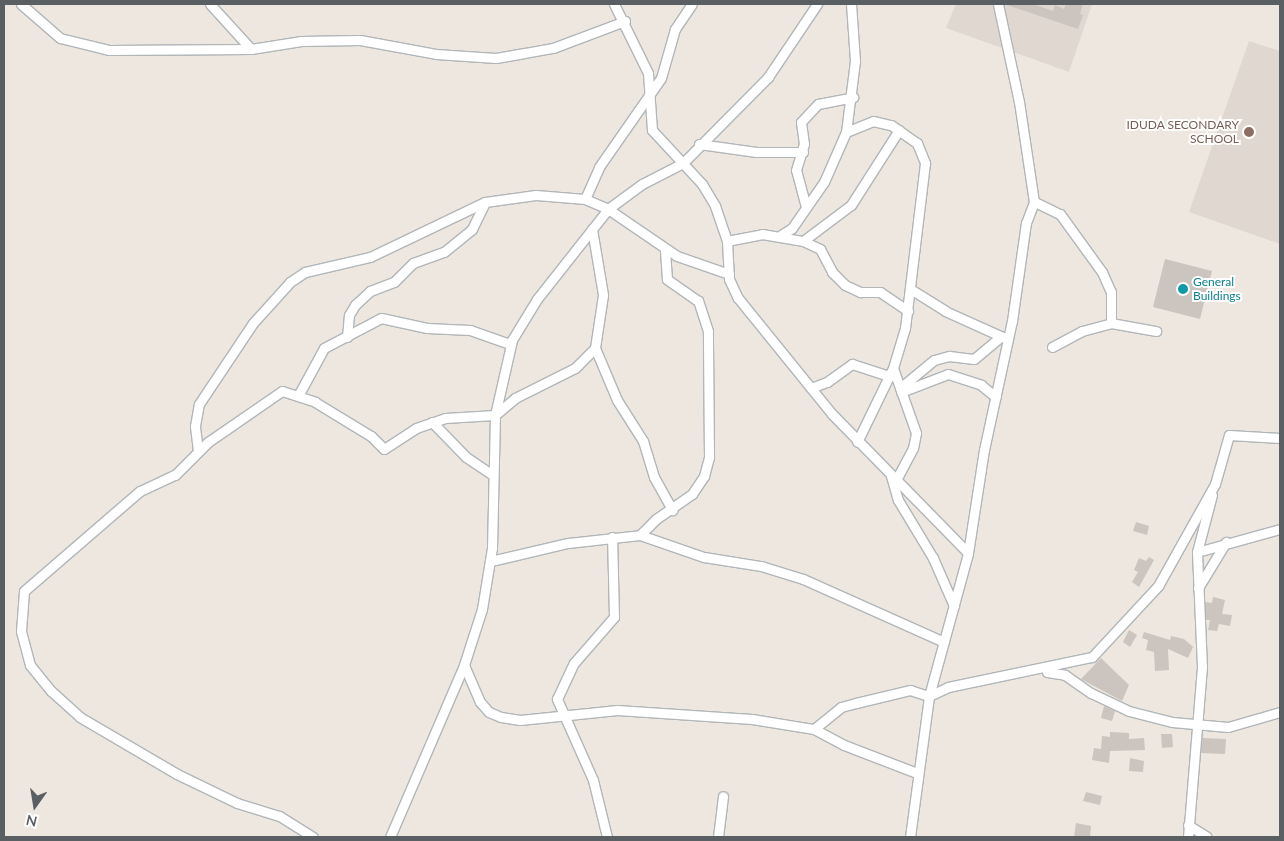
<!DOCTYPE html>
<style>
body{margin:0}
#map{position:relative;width:1284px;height:841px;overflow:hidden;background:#eee7df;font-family:Lato,sans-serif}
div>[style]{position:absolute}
.education>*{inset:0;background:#e0d8d0}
.building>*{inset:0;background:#cbc4bf}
.roads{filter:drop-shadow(1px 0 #b1b6b9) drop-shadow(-1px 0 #b1b6b9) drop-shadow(0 1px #b1b6b9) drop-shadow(0 -1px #b1b6b9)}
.minor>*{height:9px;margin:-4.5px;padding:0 4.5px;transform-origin:4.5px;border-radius:4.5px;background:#fff}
.dots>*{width:14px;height:14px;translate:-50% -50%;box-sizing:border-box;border:2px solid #fff;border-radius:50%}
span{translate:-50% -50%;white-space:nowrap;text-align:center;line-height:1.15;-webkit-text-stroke:4px #fff;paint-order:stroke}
.education-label{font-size:12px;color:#785e54}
.right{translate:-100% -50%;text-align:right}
.culture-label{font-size:12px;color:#0d838f}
.left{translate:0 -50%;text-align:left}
.frame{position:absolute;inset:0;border:5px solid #595f63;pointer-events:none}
.north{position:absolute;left:10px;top:781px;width:50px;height:50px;-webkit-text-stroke:4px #fff;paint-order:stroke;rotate:193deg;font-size:14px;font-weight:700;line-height:20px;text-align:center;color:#595f63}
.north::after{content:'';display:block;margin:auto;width:18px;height:22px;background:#595f63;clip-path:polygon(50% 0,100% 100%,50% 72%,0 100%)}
</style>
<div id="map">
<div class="education">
<div style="clip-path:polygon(956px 4px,1092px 4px,1069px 72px,946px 28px)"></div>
<div style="clip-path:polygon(1249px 41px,1280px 51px,1280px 244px,1189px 212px)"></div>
</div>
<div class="building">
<div style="clip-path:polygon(1004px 4px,1033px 4px,1053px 11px,1055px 5px,1064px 9px,1066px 4px,1083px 4px,1080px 14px,1083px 15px,1078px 29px)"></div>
<div style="clip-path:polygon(1165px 259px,1212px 271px,1200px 319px,1153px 307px)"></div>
<div style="clip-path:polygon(1136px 522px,1149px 526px,1147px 535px,1133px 531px)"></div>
<div style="clip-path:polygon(1149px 557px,1154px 560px,1139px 587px,1132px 582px,1138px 572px,1134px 570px,1139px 558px,1146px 561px)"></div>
<div style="clip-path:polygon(1213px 597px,1225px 600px,1222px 614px,1232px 615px,1230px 626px,1219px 624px,1217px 631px,1208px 630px,1210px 620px,1206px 620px,1205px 602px,1212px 603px)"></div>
<div style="clip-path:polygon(1129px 630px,1137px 635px,1130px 647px,1123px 642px)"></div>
<div style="clip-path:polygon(1144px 632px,1170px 640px,1171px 636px,1184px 639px,1193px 647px,1188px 658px,1168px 649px,1169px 670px,1155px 671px,1154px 652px,1146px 650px,1148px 640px,1142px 638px)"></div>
<div style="clip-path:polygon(1101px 658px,1129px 685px,1122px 701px,1081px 679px)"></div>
<div style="clip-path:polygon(1104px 706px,1115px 711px,1112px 721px,1101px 718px)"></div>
<div style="clip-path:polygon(1110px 732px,1129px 733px,1129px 739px,1144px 738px,1145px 750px,1110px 751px,1109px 763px,1092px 760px,1094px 748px,1101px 749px,1102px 736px,1110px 737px)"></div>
<div style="clip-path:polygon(1161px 734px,1172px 734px,1173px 747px,1162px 748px)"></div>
<div style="clip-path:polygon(1202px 738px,1226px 739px,1225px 754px,1201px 753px)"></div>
<div style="clip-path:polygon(1130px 758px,1144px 761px,1143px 772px,1129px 771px)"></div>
<div style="clip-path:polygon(1086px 792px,1102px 796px,1100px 805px,1083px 801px)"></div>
<div style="clip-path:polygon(1076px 823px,1091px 826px,1090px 837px,1074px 837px)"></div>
</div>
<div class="roads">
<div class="minor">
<div style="left:21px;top:4px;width:52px;rotate:41.1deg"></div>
<div style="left:60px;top:38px;width:50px;rotate:13.8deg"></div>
<div style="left:109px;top:50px;width:142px;rotate:-0.4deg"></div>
<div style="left:210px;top:4px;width:61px;rotate:47.7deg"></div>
<div style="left:251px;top:49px;width:51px;rotate:-9.1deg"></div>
<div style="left:301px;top:41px;width:59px;rotate:-1deg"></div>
<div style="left:360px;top:40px;width:77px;rotate:10.4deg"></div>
<div style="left:436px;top:54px;width:60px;rotate:3.8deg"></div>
<div style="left:496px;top:58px;width:58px;rotate:-10deg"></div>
<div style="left:553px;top:48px;width:77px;rotate:-20.6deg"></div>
<div style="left:614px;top:4px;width:77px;rotate:63.8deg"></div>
<div style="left:648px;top:73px;width:57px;rotate:86deg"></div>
<div style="left:652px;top:130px;width:74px;rotate:47.2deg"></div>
<div style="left:702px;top:184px;width:26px;rotate:59deg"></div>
<div style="left:715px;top:206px;width:37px;rotate:71deg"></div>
<div style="left:727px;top:241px;width:38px;rotate:87deg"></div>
<div style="left:729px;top:279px;width:21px;rotate:65deg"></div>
<div style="left:738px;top:298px;width:149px;rotate:51deg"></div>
<div style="left:832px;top:414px;width:194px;rotate:45.6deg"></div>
<div style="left:846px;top:132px;width:29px;rotate:-22deg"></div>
<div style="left:873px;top:121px;width:18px;rotate:13deg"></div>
<div style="left:891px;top:125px;width:32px;rotate:35deg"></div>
<div style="left:917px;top:143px;width:22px;rotate:68deg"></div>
<div style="left:925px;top:163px;width:166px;rotate:96.9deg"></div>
<div style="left:905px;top:328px;width:42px;rotate:106.7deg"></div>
<div style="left:893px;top:368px;width:82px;rotate:115.9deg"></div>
<div style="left:699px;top:144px;width:58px;rotate:8deg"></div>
<div style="left:756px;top:152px;width:47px"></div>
<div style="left:585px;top:199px;width:35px;rotate:-66deg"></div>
<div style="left:599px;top:167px;width:108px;rotate:-55.1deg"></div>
<div style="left:661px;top:78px;width:51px;rotate:-74.1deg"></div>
<div style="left:675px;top:29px;width:30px;rotate:-56deg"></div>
<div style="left:1037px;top:203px;width:25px;rotate:26deg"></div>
<div style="left:1060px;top:214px;width:72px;rotate:54.1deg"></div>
<div style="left:1102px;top:272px;width:22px;rotate:66deg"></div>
<div style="left:1111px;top:292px;width:31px;rotate:90deg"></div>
<div style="left:806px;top:207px;width:38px;rotate:-105deg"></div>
<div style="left:796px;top:170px;width:27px;rotate:-73deg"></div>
<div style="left:804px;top:144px;width:22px;rotate:-98deg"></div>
<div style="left:801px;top:122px;width:25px;rotate:-47deg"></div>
<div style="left:818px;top:104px;width:36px;rotate:-11deg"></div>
<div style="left:592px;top:229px;width:67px;rotate:80.5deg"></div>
<div style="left:603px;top:295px;width:54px;rotate:98.6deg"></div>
<div style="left:595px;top:348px;width:56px;rotate:67.1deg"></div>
<div style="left:617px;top:400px;width:49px;rotate:57.6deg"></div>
<div style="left:643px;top:441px;width:38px;rotate:73deg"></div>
<div style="left:654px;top:477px;width:38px;rotate:61deg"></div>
<div style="left:781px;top:235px;width:13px;rotate:-32deg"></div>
<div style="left:792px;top:228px;width:56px;rotate:-55.2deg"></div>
<div style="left:824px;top:182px;width:55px;rotate:-66.3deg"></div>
<div style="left:846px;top:132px;width:72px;rotate:-82.8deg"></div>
<div style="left:855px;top:61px;width:57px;rotate:-94deg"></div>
<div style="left:727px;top:241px;width:36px;rotate:-11deg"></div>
<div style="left:762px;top:234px;width:42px;rotate:9.7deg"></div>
<div style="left:803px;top:241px;width:19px;rotate:25deg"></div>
<div style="left:820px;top:249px;width:26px;rotate:62deg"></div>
<div style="left:832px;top:272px;width:18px;rotate:45deg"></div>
<div style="left:845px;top:285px;width:17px;rotate:25deg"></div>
<div style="left:860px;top:292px;width:20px"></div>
<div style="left:880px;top:292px;width:34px;rotate:34deg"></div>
<div style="left:803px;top:241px;width:60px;rotate:-36.9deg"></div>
<div style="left:851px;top:205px;width:89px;rotate:-57.4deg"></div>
<div style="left:912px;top:290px;width:39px;rotate:32deg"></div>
<div style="left:945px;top:311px;width:66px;rotate:24.2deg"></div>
<div style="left:347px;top:337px;width:22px;rotate:-85deg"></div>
<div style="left:349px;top:315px;width:12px;rotate:-59deg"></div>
<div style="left:355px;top:305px;width:21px;rotate:-43deg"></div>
<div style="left:370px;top:291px;width:26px;rotate:-21deg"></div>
<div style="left:394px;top:282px;width:27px;rotate:-45deg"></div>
<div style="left:413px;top:263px;width:33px;rotate:-20deg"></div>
<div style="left:444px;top:252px;width:36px;rotate:-39deg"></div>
<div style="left:472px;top:229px;width:30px;rotate:-64deg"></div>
<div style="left:1052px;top:347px;width:34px;rotate:-28deg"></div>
<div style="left:1082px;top:331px;width:30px;rotate:-15deg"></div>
<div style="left:1111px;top:323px;width:46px;rotate:10.1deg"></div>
<div style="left:893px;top:368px;width:69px;rotate:70.5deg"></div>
<div style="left:916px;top:433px;width:15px;rotate:101deg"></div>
<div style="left:913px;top:448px;width:36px;rotate:118deg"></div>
<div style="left:811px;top:388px;width:17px;rotate:-21deg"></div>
<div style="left:827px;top:382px;width:31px;rotate:-36deg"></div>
<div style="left:852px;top:364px;width:40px;rotate:18deg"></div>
<div style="left:900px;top:388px;width:44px;rotate:-39.5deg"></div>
<div style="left:934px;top:360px;width:16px;rotate:-15deg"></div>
<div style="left:949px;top:356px;width:25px;rotate:7deg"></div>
<div style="left:974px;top:359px;width:35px;rotate:-40deg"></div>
<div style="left:901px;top:392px;width:50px;rotate:-21deg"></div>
<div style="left:948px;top:374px;width:35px;rotate:18deg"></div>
<div style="left:981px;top:385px;width:19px;rotate:39deg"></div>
<div style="left:299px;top:394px;width:52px;rotate:-61.5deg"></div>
<div style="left:324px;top:348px;width:64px;rotate:-27.8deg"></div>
<div style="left:381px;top:318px;width:47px;rotate:12.3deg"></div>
<div style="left:427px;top:328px;width:43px;rotate:2.7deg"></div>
<div style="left:470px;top:330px;width:42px;rotate:19.3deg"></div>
<div style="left:432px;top:422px;width:49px;rotate:45.8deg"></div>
<div style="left:466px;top:457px;width:32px;rotate:34deg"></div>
<div style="left:198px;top:451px;width:25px;rotate:-97deg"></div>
<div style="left:195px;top:426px;width:22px;rotate:-80deg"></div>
<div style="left:199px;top:404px;width:97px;rotate:-56.3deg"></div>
<div style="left:253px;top:323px;width:55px;rotate:-47.9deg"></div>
<div style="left:290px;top:282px;width:18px;rotate:-34deg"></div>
<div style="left:305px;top:272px;width:67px;rotate:-13deg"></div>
<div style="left:370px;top:257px;width:127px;rotate:-25.6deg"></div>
<div style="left:485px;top:202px;width:51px;rotate:-7.8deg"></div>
<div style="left:536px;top:195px;width:49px;rotate:4.7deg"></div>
<div style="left:585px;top:199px;width:25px;rotate:23deg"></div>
<div style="left:608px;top:209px;width:83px;rotate:34.3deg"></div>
<div style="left:677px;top:256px;width:55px;rotate:19.1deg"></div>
<div style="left:891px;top:476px;width:25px;rotate:74deg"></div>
<div style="left:898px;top:500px;width:68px;rotate:58.9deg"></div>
<div style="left:933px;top:558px;width:52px;rotate:66.4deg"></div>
<div style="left:640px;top:535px;width:23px;rotate:-45deg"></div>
<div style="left:656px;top:519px;width:44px;rotate:-34.8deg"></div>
<div style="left:692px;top:494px;width:22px;rotate:-56deg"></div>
<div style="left:704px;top:476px;width:20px;rotate:-75deg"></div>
<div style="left:709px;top:457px;width:126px;rotate:-90.5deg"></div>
<div style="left:708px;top:331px;width:32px;rotate:-108deg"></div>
<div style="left:698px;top:301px;width:38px;rotate:-145deg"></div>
<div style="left:667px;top:279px;width:29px;rotate:-94deg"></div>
<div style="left:1197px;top:552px;width:86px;rotate:-15.5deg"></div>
<div style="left:491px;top:561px;width:79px;rotate:-13.2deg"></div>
<div style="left:568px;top:543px;width:72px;rotate:-6.3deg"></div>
<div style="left:640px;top:535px;width:68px;rotate:19deg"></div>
<div style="left:704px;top:557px;width:58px;rotate:9deg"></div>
<div style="left:761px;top:566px;width:44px;rotate:17.2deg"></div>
<div style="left:803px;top:579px;width:154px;rotate:24.1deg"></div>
<div style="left:1198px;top:588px;width:54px;rotate:-58.7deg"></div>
<div style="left:464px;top:665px;width:40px;rotate:66.6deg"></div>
<div style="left:480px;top:702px;width:13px;rotate:48deg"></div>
<div style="left:489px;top:712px;width:13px;rotate:23deg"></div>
<div style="left:501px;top:717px;width:19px;rotate:9deg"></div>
<div style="left:520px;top:720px;width:98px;rotate:-5.9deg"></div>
<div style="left:617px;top:710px;width:135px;rotate:3.8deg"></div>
<div style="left:752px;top:719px;width:63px;rotate:9.2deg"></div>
<div style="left:814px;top:729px;width:34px;rotate:28deg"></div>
<div style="left:844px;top:745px;width:78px;rotate:21deg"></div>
<div style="left:1047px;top:672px;width:18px;rotate:9deg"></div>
<div style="left:1065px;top:675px;width:32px;rotate:35deg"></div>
<div style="left:1091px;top:693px;width:42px;rotate:25.3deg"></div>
<div style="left:1129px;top:711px;width:44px;rotate:14.3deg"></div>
<div style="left:1172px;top:722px;width:56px;rotate:5.1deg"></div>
<div style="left:1228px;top:727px;width:54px;rotate:-16.1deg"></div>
<div style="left:814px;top:729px;width:35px;rotate:-39deg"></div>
<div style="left:841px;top:707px;width:16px;rotate:-15deg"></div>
<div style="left:856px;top:703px;width:56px;rotate:-13.5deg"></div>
<div style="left:910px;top:690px;width:20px;rotate:18deg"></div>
<div style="left:929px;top:696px;width:21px;rotate:-25deg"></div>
<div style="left:948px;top:687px;width:147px;rotate:-11.8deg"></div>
<div style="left:1092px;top:657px;width:97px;rotate:-47.1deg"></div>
<div style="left:1158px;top:586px;width:117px;rotate:-60.8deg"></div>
<div style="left:1215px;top:484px;width:51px;rotate:-74.1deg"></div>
<div style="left:1229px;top:435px;width:51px;rotate:3.4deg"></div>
<div style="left:1188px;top:825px;width:22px;rotate:32deg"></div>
<div style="left:313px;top:837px;width:40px;rotate:-148deg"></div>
<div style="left:279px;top:816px;width:44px;rotate:-162.8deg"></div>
<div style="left:237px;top:803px;width:67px;rotate:-154.2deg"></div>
<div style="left:177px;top:774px;width:113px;rotate:-149.6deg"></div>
<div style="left:80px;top:717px;width:39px;rotate:-138deg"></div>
<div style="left:51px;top:691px;width:33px;rotate:-129deg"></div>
<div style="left:30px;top:665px;width:35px;rotate:-105deg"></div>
<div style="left:21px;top:631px;width:40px;rotate:-85.7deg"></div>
<div style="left:24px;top:591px;width:153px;rotate:-40.8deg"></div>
<div style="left:140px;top:491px;width:38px;rotate:-25deg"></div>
<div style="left:175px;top:475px;width:47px;rotate:-45deg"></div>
<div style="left:208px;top:442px;width:90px;rotate:-34.6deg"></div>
<div style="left:282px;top:391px;width:35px;rotate:18deg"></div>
<div style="left:315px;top:402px;width:66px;rotate:31.3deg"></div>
<div style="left:371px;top:436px;width:18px;rotate:45deg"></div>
<div style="left:384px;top:449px;width:38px;rotate:-33deg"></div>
<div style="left:416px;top:428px;width:31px;rotate:-19deg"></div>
<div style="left:445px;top:418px;width:50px;rotate:-3.4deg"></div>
<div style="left:495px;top:415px;width:26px;rotate:-40deg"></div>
<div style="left:515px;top:398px;width:67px;rotate:-26.6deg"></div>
<div style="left:575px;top:368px;width:28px;rotate:-45deg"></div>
<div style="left:390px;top:837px;width:187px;rotate:-66.7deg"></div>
<div style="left:464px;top:665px;width:59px;rotate:-72.2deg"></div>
<div style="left:482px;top:609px;width:62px;rotate:-80.7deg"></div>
<div style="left:492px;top:548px;width:133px;rotate:-88.7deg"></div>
<div style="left:495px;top:415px;width:77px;rotate:-77.2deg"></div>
<div style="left:512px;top:340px;width:48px;rotate:-58.6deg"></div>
<div style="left:537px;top:299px;width:115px;rotate:-51.7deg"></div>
<div style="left:608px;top:209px;width:42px;rotate:-36.3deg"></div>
<div style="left:642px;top:184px;width:46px;rotate:-27.1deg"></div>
<div style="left:683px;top:163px;width:121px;rotate:-45.3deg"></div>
<div style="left:768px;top:77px;width:88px;rotate:-56.1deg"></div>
<div style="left:607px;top:837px;width:59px;rotate:-103.8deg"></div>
<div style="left:593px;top:780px;width:89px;rotate:-114deg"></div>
<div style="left:557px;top:699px;width:40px;rotate:-65deg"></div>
<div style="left:574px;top:663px;width:61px;rotate:-49deg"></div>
<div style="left:614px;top:617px;width:80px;rotate:-91.4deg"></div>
<div style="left:718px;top:837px;width:41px;rotate:-83deg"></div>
<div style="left:910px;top:837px;width:142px;rotate:-82.3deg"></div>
<div style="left:929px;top:696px;width:148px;rotate:-74.7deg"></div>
<div style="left:968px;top:553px;width:104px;rotate:-81.2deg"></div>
<div style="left:984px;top:450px;width:132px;rotate:-77.8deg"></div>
<div style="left:1012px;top:321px;width:99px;rotate:-81.9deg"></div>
<div style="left:1026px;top:223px;width:22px;rotate:-69deg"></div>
<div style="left:1034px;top:202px;width:101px;rotate:-98.5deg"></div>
<div style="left:1019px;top:102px;width:100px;rotate:-102.1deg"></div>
<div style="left:1188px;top:837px;width:171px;rotate:-85.3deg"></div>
<div style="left:1202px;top:667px;width:115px;rotate:-92.5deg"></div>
<div style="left:1197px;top:552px;width:59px;rotate:-75.3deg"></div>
</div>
</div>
<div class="dots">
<div style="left:1249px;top:132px;background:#8d6e63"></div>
<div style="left:1183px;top:289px;background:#0f9aa8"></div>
</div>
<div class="education-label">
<span class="right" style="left:1239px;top:132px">IDUDA SECONDARY<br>SCHOOL</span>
</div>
<div class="culture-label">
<span class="left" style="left:1193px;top:289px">General<br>Buildings</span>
</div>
<div class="frame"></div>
<div class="north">N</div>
</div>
